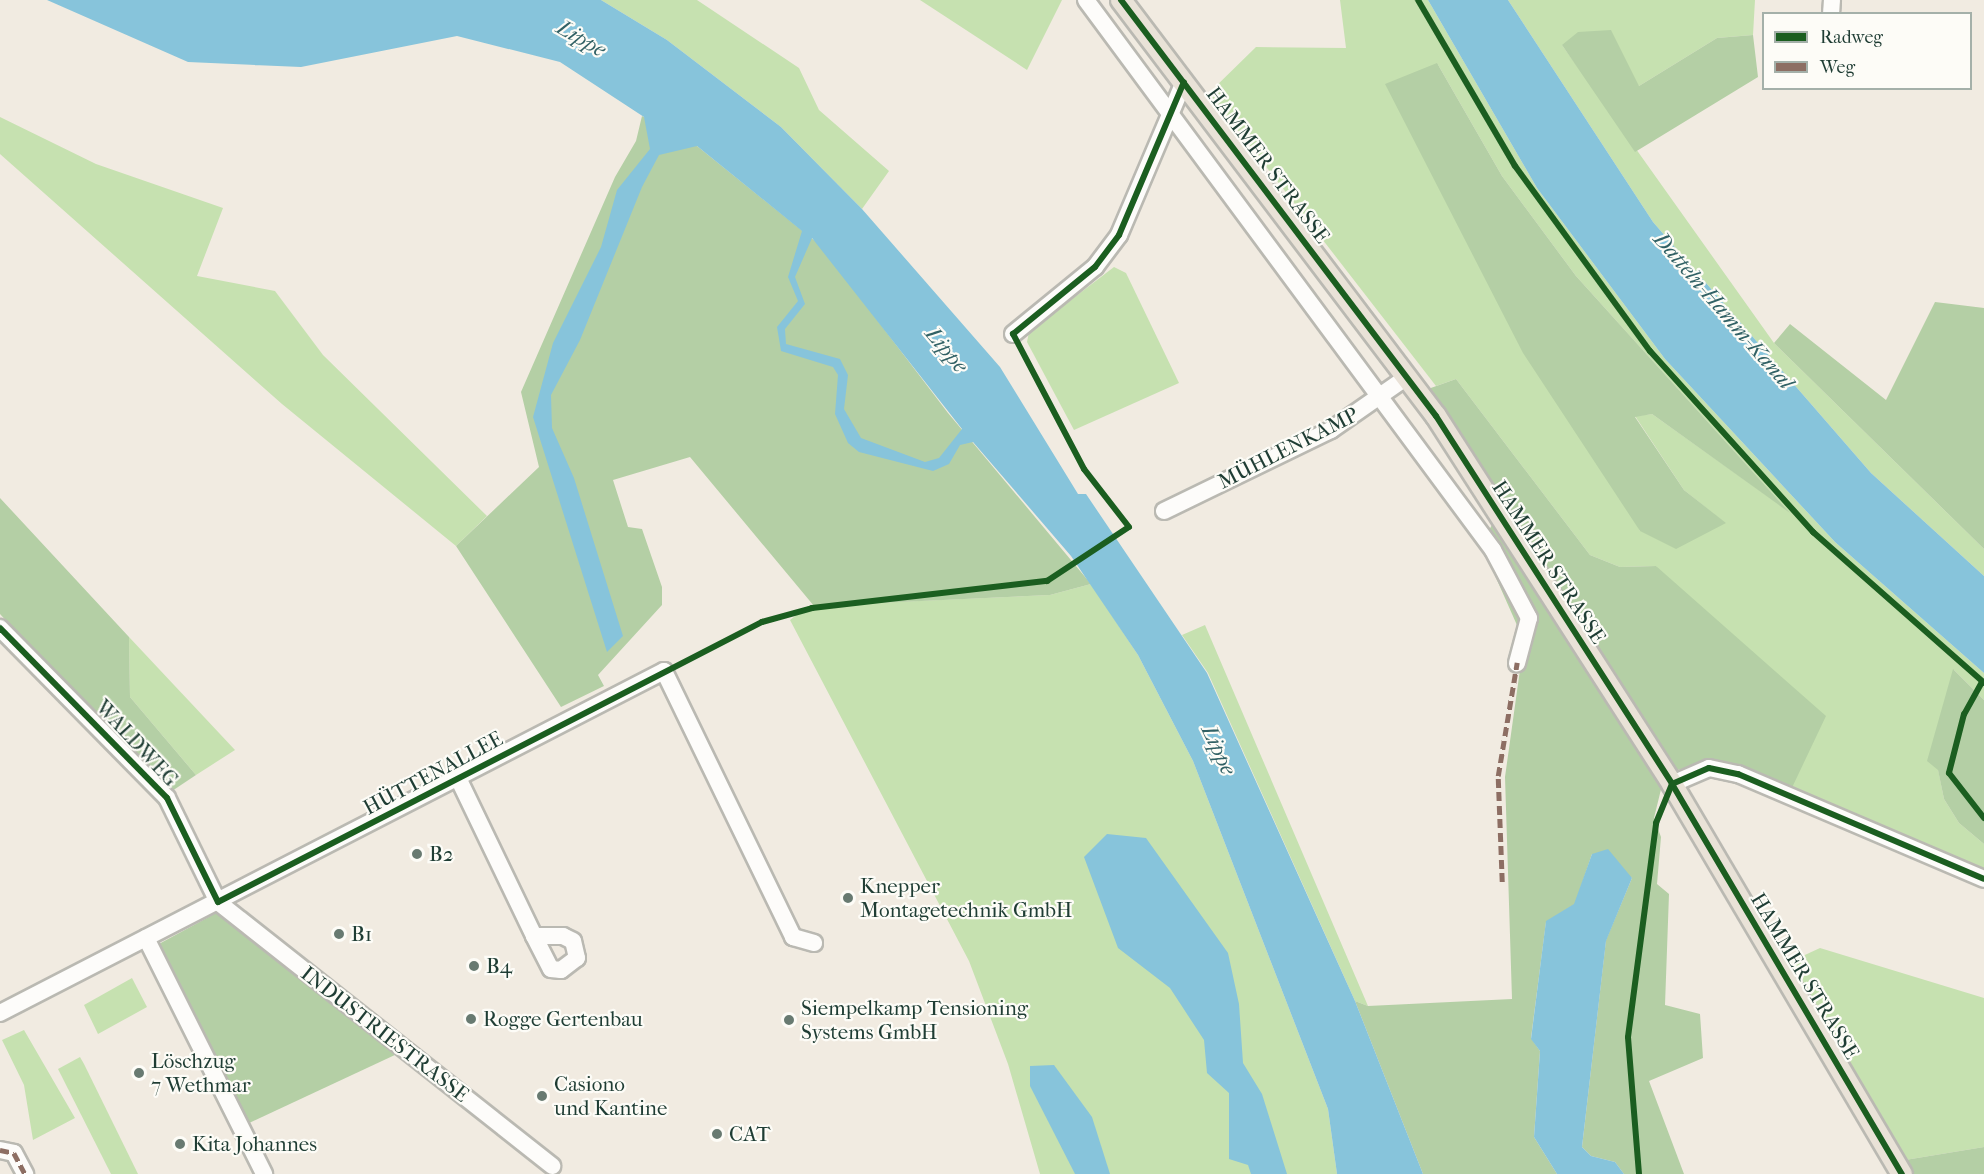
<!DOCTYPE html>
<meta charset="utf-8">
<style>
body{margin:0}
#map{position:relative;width:1984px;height:1174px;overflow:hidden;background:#f1ebe1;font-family:"IM FELL French Canon",serif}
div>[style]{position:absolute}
.green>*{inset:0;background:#c6e1b0}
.forest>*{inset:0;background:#b4cfa5}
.water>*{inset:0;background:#87c4db}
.roads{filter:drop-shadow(2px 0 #bab9b2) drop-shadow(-2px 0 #bab9b2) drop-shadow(0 2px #bab9b2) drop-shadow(0 -2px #bab9b2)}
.minor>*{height:16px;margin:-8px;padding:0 8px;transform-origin:8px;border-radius:8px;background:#fdfcfa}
.major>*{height:20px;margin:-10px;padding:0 10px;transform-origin:10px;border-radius:10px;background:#e9e2d7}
.quiet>*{height:4.5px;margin-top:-2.25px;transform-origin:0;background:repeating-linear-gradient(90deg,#8d6e63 0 9px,transparent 0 13.5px)}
.cycleway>*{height:6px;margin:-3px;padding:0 3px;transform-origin:3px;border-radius:3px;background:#1b5e20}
.dots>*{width:16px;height:16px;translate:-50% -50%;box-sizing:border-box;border:3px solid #fdfcf7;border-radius:50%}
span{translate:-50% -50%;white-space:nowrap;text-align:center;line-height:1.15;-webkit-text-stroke:4.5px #fdfcf7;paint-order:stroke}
.street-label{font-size:21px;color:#1f3d34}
.poi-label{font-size:21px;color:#1f3d34}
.left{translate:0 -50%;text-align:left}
.water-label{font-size:22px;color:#316165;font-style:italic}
.legend{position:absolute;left:1762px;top:12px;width:210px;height:78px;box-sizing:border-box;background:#fdfcf7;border:2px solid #a4b0a9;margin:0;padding:8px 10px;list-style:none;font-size:18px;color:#1f3d34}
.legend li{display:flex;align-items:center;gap:12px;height:30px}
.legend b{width:30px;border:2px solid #a4b0a9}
</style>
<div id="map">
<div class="green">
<div style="clip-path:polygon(601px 0,697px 0,799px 68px,819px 110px,889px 171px,862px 209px,781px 127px,667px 40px)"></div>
<div style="clip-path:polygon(920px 0,1062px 0,1027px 70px)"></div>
<div style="clip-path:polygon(evenodd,1340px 0,1428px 0,1537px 188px,1665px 359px,1835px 542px,1984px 673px,1984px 700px,1954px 670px,1938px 769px,1944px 799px,1959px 823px,1984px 844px,1984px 870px,1963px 872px,1789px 794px,1656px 566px,1620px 567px,1590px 555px,1456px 379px,1436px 386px,1209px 93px,1256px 47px,1346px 48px,1340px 0,1437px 63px,1502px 176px,1576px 276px,1787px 510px,1652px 414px,1635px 416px,1684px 490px,1725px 523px,1640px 531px,1437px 63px)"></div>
<div style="clip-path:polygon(1508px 0,1755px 0,1753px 35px,1717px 38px,1639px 86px,1562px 45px,1774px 343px,1984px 549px,1984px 576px,1871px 473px,1653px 222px)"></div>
<div style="clip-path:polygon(0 117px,96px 164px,223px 208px,197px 276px,275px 291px,323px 355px,487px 516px,456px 546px,282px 404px,0 154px)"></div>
<div style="clip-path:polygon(1114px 267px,1126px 273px,1179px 383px,1074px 430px,1027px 342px,1029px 332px)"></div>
<div style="clip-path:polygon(1091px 584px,1138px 655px,1193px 761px,1328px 1109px,1337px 1174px,1040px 1174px,1008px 1064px,969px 961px,790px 620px,808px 606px,1050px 595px)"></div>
<div style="clip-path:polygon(1205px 625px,1368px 1006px,1355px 1001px,1208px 673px,1182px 635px)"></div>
<div style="clip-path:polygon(129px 637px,235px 750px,196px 775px,130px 697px)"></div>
<div style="clip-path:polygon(1820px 948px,1984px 998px,1984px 1147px,1893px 1162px,1781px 966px)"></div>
<div style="clip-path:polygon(132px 978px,147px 1007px,98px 1034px,84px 1005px)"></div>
<div style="clip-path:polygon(24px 1030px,75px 1118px,33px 1140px,24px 1085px,2px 1040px)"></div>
<div style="clip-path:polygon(80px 1057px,84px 1064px,138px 1174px,111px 1174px,58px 1069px)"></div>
</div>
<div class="forest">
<div style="clip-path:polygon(1611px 30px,1639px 86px,1717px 38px,1753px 35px,1758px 77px,1635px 152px,1562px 45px,1578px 32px)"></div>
<div style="clip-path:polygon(1437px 63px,1502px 176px,1576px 276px,1790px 513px,1652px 414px,1635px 417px,1684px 490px,1726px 523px,1676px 549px,1640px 531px,1523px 353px,1385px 84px)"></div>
<div style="clip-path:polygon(642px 116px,697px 146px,820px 245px,948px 413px,1091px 584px,1050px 595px,814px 606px,690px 457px,613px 480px,628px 527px,642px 529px,662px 587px,662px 605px,598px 675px,604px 686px,561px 707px,456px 546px,539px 467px,521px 392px,615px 177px,636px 141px)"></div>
<div style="clip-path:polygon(1935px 302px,1984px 308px,1984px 549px,1774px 343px,1790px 324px,1886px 400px)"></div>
<div style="clip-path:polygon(1456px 379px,1590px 555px,1620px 567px,1656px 566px,1826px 716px,1789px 794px,1715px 761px,1665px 773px,1654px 818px,1661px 837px,1657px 884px,1669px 894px,1665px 1005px,1700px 1014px,1703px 1058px,1649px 1081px,1684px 1174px,1624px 1174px,1615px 1162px,1591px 1156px,1582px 1147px,1606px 940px,1632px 878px,1592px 854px,1575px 904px,1546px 922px,1531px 1038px,1540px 1051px,1534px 1137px,1557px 1174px,1423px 1174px,1355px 1001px,1368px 1006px,1512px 999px,1505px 777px,1524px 641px,1481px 544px,1503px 506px,1428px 389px)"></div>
<div style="clip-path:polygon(0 498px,129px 637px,130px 697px,196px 775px,166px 795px,0 614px)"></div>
<div style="clip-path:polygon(1953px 669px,1984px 700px,1984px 844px,1959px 823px,1944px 799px,1938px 770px,1927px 761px)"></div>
<div style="clip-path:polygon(218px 912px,397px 1054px,247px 1124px,157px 945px)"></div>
<div style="clip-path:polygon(1984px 1147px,1984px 1174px,1901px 1174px,1893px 1162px)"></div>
</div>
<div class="water">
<div style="clip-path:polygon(evenodd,47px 0,601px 0,667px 40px,781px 127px,862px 209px,1000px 367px,1078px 494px,1086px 494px,1207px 673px,1355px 1001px,1423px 1174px,1337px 1174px,1328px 1109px,1193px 761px,1138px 655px,1071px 556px,973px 442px,960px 445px,949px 464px,933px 471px,859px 452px,848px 443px,835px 414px,838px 375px,833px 367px,781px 351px,777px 327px,798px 301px,788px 277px,802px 231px,697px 146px,659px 155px,642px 187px,580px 340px,551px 395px,552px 428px,574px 478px,623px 636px,607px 652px,533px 417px,553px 343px,601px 247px,617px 190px,650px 149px,644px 117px,560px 62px,457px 36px,301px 67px,188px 62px,47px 0,812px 238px,962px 429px,939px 458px,925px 462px,861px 438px,844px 409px,848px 375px,840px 359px,786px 344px,785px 329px,805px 304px,795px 277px,812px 238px)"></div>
<div style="clip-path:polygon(1428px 0,1508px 0,1653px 222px,1871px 473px,1984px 576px,1984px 673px,1835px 542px,1665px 359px,1537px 188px)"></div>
<div style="clip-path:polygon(1107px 834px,1146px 838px,1228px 953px,1239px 1004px,1243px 1063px,1262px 1094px,1287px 1174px,1251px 1174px,1248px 1165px,1229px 1159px,1229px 1093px,1207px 1073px,1204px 1040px,1170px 988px,1118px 948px,1084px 857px)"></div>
<div style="clip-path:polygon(1608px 849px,1632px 878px,1606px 941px,1582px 1147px,1591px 1156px,1615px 1162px,1624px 1174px,1557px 1174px,1534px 1137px,1540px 1051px,1531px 1039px,1546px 921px,1574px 904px,1592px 854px)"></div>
<div style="clip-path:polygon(1054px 1065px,1092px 1117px,1110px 1174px,1075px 1174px,1030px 1086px,1030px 1066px)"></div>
</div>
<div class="roads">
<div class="minor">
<div style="left:1086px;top:0;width:684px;rotate:53.5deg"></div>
<div style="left:1493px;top:550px;width:77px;rotate:62.1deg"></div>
<div style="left:1529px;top:618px;width:47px;rotate:104.9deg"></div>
<div style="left:1831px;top:14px;width:14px;rotate:-86deg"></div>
<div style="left:1013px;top:334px;width:106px;rotate:-39.3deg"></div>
<div style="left:1095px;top:267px;width:40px;rotate:-53deg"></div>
<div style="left:1119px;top:235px;width:166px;rotate:-67deg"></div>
<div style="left:1164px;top:511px;width:186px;rotate:-25.9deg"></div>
<div style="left:1331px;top:430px;width:93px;rotate:-34.9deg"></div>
<div style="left:0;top:628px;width:238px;rotate:45.5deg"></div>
<div style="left:167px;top:798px;width:116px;rotate:63.9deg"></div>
<div style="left:459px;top:780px;width:173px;rotate:64.3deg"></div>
<div style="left:534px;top:936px;width:37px;rotate:63deg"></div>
<div style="left:551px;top:969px;width:10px;rotate:6deg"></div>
<div style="left:561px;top:970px;width:20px;rotate:-37deg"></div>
<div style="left:577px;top:958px;width:17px;rotate:-103deg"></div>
<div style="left:573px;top:941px;width:11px;rotate:-153deg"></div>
<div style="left:563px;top:936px;width:29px;rotate:180deg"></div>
<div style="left:1672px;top:784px;width:40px;rotate:-23.4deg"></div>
<div style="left:1709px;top:768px;width:30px;rotate:12deg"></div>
<div style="left:1738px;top:774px;width:267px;rotate:23.1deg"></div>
<div style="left:218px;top:902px;width:426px;rotate:38.3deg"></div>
<div style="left:146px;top:938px;width:264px;rotate:63.4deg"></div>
<div style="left:0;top:1013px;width:747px;rotate:-27.25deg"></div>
<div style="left:664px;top:671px;width:296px;rotate:64.1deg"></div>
<div style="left:793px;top:937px;width:22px;rotate:16deg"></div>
<div style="left:0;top:1150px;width:14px;rotate:12deg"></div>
<div style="left:14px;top:1153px;width:24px;rotate:62deg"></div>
</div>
<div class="major">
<div style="left:1121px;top:0;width:522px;rotate:52.87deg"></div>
<div style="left:1436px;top:416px;width:437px;rotate:57.3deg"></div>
<div style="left:1672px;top:784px;width:453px;rotate:59.5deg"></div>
</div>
</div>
<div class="quiet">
<div style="left:1502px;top:882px;width:106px;rotate:-92.2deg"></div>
<div style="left:1498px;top:776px;width:115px;rotate:-80.5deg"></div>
<div style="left:0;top:1150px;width:14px;rotate:12deg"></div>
<div style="left:14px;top:1153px;width:24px;rotate:62deg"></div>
</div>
<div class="cycleway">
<div style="left:1121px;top:0;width:522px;rotate:52.87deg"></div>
<div style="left:1436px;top:416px;width:437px;rotate:57.3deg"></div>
<div style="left:1672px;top:784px;width:453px;rotate:59.5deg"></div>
<div style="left:1418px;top:0;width:192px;rotate:59.7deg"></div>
<div style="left:1515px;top:166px;width:229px;rotate:53.9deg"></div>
<div style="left:1650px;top:351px;width:244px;rotate:48deg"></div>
<div style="left:1813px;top:532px;width:228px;rotate:41.4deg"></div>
<div style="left:0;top:628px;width:238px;rotate:45.5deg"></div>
<div style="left:167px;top:798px;width:116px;rotate:63.9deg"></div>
<div style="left:218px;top:902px;width:612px;rotate:-27.24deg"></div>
<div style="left:762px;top:622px;width:52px;rotate:-15.6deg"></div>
<div style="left:812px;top:608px;width:237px;rotate:-6.6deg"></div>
<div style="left:1047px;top:581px;width:98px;rotate:-33.4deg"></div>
<div style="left:1129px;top:527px;width:73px;rotate:-127.8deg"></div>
<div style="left:1084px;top:469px;width:153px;rotate:-117.7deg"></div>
<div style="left:1013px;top:334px;width:106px;rotate:-39.3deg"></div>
<div style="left:1095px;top:267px;width:40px;rotate:-53deg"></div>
<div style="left:1119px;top:235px;width:166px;rotate:-67deg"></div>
<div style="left:1982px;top:682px;width:37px;rotate:119deg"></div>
<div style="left:1964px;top:714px;width:61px;rotate:104.3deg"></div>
<div style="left:1949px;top:773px;width:57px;rotate:52.1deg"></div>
<div style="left:1639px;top:1174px;width:137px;rotate:-94.6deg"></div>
<div style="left:1628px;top:1037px;width:216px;rotate:-82.5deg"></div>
<div style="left:1656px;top:823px;width:42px;rotate:-67.7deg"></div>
<div style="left:1672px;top:784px;width:40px;rotate:-23.4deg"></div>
<div style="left:1709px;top:768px;width:30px;rotate:12deg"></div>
<div style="left:1738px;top:774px;width:267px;rotate:23.1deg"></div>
</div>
<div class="dots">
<div style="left:417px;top:854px;background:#687a71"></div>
<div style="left:848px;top:898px;background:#687a71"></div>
<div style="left:339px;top:934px;background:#687a71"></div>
<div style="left:474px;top:966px;background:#687a71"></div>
<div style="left:471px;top:1019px;background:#687a71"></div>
<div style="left:789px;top:1020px;background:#687a71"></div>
<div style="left:139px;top:1073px;background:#687a71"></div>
<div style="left:542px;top:1096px;background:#687a71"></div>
<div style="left:717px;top:1134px;background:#687a71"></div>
<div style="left:180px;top:1144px;background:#687a71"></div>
</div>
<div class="street-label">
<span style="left:1268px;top:165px;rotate:53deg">HAMMER STRASSE</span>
<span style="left:1288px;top:448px;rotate:-27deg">MÜHLENKAMP</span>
<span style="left:1549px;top:562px;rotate:57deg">HAMMER STRASSE</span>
<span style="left:137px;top:743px;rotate:47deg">WALDWEG</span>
<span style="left:433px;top:773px;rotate:-28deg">HÜTTENALLEE</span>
<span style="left:1805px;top:976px;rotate:59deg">HAMMER STRASSE</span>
<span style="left:385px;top:1034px;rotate:38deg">INDUSTRIESTRASSE</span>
</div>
<div class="poi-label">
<span class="left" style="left:429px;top:854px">B2</span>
<span class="left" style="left:860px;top:898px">Knepper<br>Montagetechnik GmbH</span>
<span class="left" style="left:351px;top:934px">B1</span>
<span class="left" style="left:486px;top:966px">B4</span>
<span class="left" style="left:801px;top:1020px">Siempelkamp Tensioning<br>Systems GmbH</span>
<span class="left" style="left:483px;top:1019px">Rogge Gertenbau</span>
<span class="left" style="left:151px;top:1073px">Löschzug<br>7 Wethmar</span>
<span class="left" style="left:554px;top:1096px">Casiono<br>und Kantine</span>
<span class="left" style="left:729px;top:1134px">CAT</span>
<span class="left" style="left:192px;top:1144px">Kita Johannes</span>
</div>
<div class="water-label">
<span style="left:581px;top:39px;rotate:30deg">Lippe</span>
<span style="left:1723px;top:311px;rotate:49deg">Datteln-Hamm-Kanal</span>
<span style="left:946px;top:350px;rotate:50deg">Lippe</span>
<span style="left:1218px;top:750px;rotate:65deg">Lippe</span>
</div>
<ul class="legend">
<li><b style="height:8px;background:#1b5e20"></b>Radweg</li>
<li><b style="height:8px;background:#8d6e63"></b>Weg</li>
</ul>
</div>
